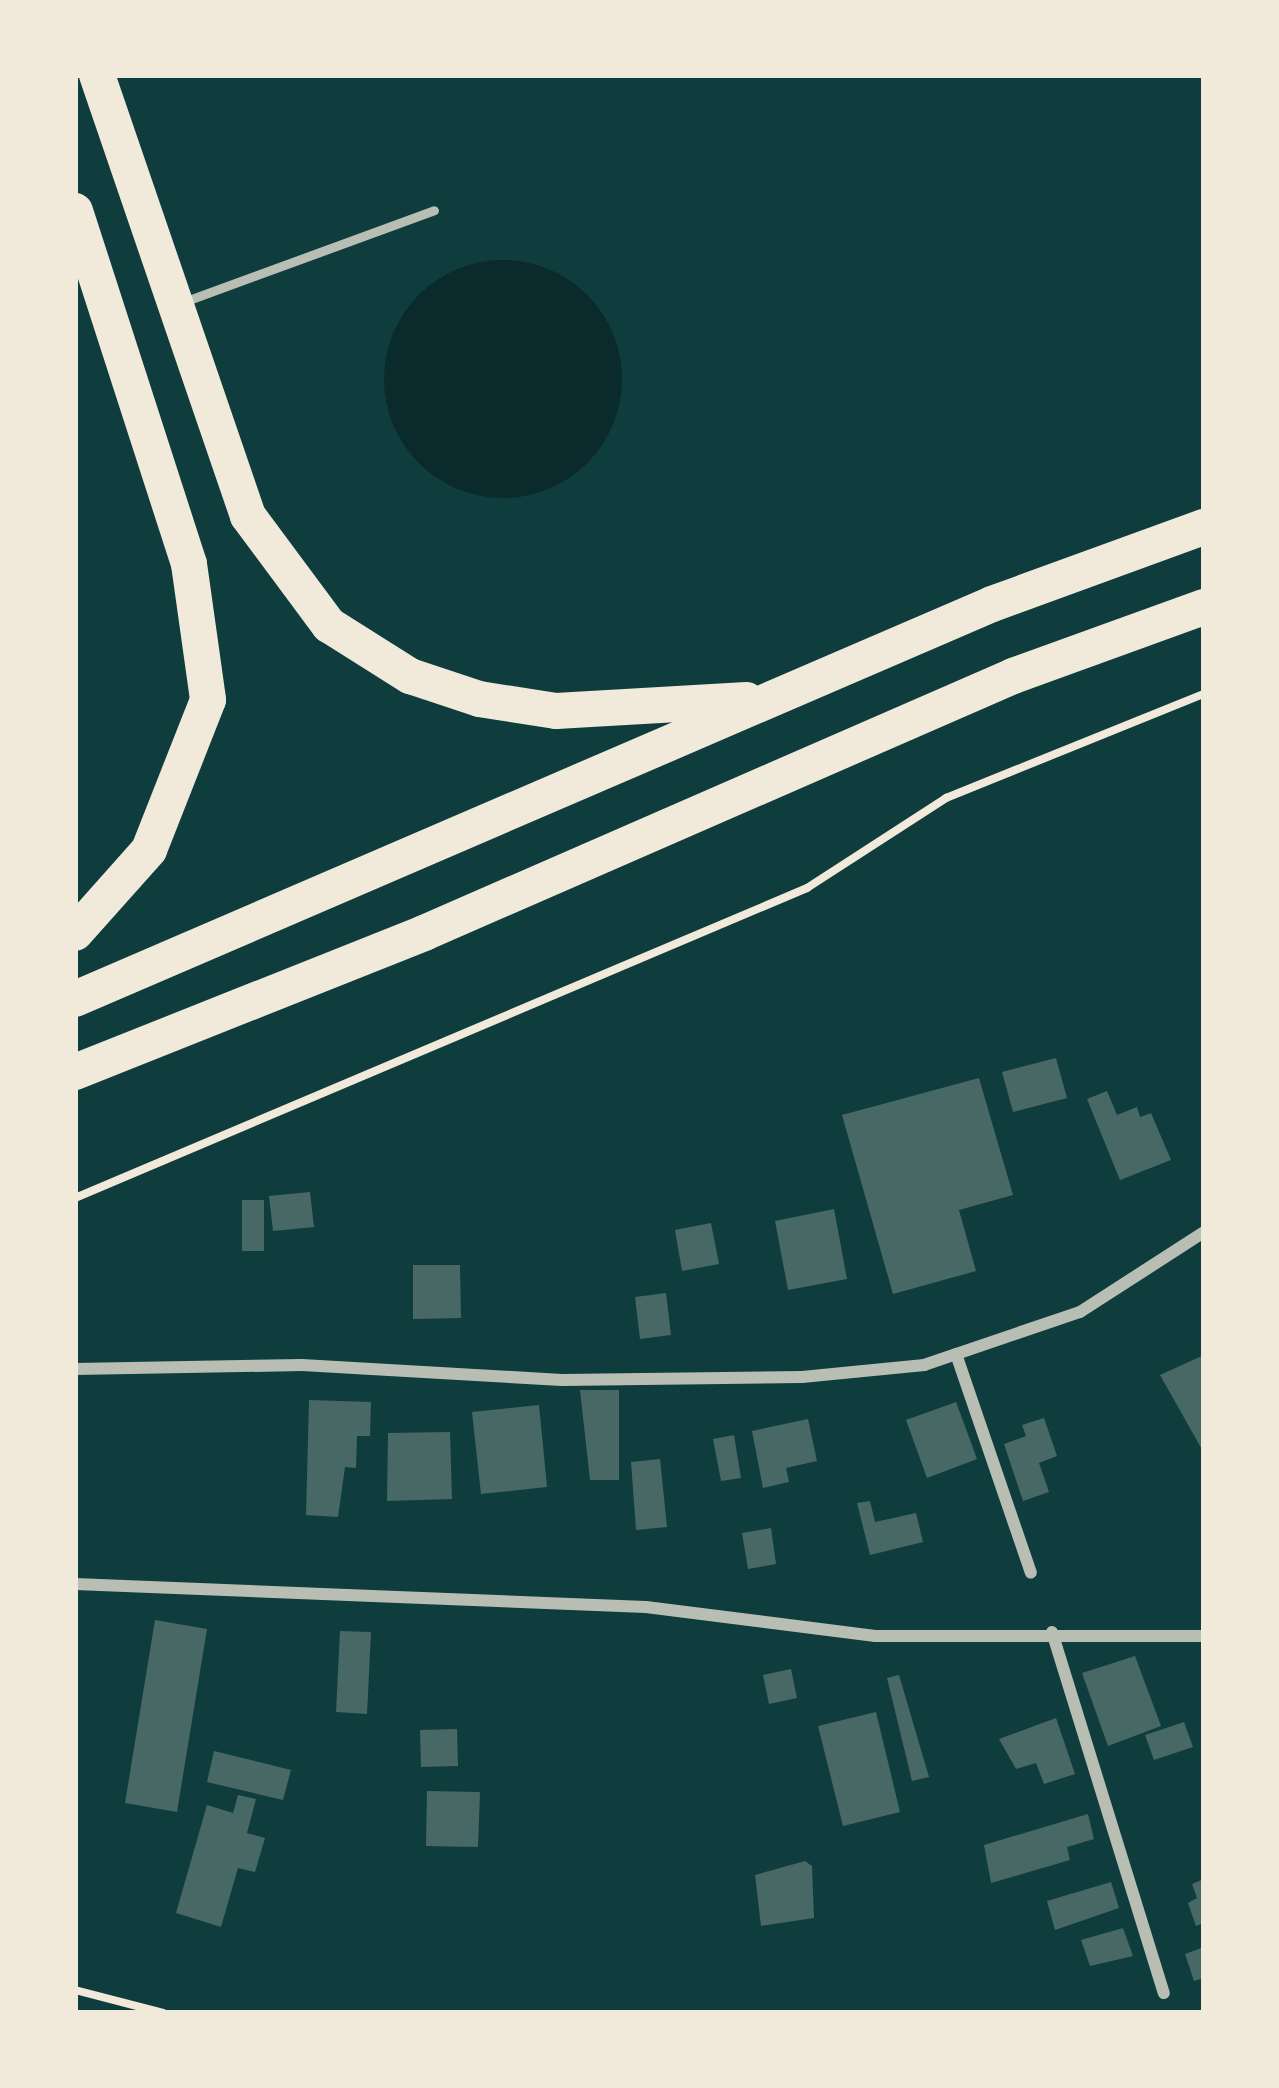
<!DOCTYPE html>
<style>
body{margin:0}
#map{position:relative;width:1279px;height:2088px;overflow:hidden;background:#0f3d3e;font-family:Arial,sans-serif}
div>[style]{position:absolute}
.water>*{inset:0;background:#0a2a2b}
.round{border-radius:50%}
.building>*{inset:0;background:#486865}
.path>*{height:8px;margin:-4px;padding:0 4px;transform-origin:4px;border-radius:4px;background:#f1e9da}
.service>*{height:9px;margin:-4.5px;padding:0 4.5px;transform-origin:4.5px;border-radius:4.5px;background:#b8beb3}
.minor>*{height:12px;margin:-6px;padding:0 6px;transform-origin:6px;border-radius:6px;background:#b8beb3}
.motorway>*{height:36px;margin:-18px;padding:0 18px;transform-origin:18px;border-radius:18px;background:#f1e9da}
span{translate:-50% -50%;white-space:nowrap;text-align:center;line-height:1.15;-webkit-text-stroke:10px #f1e9da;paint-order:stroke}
.frame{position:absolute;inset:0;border:78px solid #f1e9da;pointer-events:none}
</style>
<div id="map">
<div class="water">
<div class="round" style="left:384px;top:260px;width:238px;height:238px"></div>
</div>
<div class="building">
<div style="clip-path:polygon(1056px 1058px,1067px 1098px,1013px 1112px,1002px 1072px)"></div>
<div style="clip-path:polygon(979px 1078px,1013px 1195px,959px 1210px,976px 1271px,893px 1294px,842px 1115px)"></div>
<div style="clip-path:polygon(1107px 1091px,1117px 1115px,1137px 1107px,1140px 1117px,1151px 1113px,1171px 1160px,1120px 1180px,1087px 1099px)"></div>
<div style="clip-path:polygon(310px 1192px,314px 1227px,273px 1231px,269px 1196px)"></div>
<div style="clip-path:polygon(242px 1200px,264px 1200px,264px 1251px,242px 1251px)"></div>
<div style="clip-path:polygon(834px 1209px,847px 1279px,788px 1290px,775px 1221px)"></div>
<div style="clip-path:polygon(711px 1223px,719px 1264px,682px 1271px,675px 1230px)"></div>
<div style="clip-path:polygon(413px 1265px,460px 1265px,461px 1318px,413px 1319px)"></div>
<div style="clip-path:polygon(666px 1293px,671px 1335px,640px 1339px,635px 1297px)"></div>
<div style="clip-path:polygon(1204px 1355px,1204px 1453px,1160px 1375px)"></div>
<div style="clip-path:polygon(580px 1390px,619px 1390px,619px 1480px,590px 1480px)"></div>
<div style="clip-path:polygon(309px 1400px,371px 1402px,370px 1436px,357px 1436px,356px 1468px,345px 1467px,338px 1517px,306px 1515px)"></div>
<div style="clip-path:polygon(956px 1402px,977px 1459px,927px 1478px,906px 1420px)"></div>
<div style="clip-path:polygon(539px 1405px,547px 1487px,481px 1494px,472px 1412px)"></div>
<div style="clip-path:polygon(1044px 1418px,1057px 1456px,1039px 1463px,1049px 1492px,1023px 1501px,1004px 1444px,1026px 1436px,1022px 1425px)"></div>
<div style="clip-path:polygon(808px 1419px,817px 1461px,786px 1468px,789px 1482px,763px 1488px,752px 1431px)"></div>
<div style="clip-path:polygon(450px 1432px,452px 1499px,387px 1501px,388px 1433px)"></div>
<div style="clip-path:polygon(734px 1435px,741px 1478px,721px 1481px,713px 1439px)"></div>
<div style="clip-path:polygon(660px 1459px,667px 1527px,636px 1530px,631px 1462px)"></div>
<div style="clip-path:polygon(870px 1501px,875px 1522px,916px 1513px,923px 1542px,870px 1555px,857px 1503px)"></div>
<div style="clip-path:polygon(771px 1528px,776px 1564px,748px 1569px,742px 1533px)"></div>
<div style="clip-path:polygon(155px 1620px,207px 1629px,177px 1812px,125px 1803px)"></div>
<div style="clip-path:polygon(340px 1631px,371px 1632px,367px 1714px,336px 1712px)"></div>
<div style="clip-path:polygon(1135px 1656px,1161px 1726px,1108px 1746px,1082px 1673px)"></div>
<div style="clip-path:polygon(791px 1669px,797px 1698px,769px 1704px,763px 1675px)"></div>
<div style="clip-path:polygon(899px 1675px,929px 1777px,912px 1781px,887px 1678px)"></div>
<div style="clip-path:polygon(876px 1712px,900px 1812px,843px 1826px,818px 1726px)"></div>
<div style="clip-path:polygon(1056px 1718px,1075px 1774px,1044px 1784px,1036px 1763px,1016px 1769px,999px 1739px)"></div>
<div style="clip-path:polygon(1184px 1722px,1193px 1747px,1154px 1760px,1145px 1735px)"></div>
<div style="clip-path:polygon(457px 1729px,458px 1766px,421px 1767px,420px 1730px)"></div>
<div style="clip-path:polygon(214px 1751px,291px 1770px,283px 1800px,207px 1782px)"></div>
<div style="clip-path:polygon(427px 1791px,480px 1792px,478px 1847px,426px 1846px)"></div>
<div style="clip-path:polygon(238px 1795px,256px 1799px,247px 1833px,265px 1838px,255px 1872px,238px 1868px,221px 1927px,176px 1913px,207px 1805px,233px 1813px)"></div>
<div style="clip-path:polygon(1088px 1814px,1094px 1839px,1067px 1847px,1070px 1860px,991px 1883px,984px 1845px)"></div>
<div style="clip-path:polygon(805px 1861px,812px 1866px,814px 1918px,761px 1926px,755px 1875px)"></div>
<div style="clip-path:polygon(1204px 1879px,1204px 1923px,1196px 1926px,1188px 1903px,1197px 1898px,1192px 1884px)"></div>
<div style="clip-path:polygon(1111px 1882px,1119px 1908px,1055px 1930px,1047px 1901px)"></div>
<div style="clip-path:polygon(1123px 1928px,1133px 1956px,1090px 1966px,1081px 1940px)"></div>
<div style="clip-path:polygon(1204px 1947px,1204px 1978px,1194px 1981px,1185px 1954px)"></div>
</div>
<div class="path">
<div style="left:75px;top:1198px;width:795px;rotate:-22.95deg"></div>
<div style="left:807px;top:888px;width:166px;rotate:-32.9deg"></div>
<div style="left:946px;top:798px;width:278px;rotate:-22deg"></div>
<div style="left:75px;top:1990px;width:91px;rotate:14.6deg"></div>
</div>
<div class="service">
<div style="left:186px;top:301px;width:264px;rotate:-20.1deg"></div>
</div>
<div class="minor">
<div style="left:956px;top:1354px;width:231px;rotate:71.1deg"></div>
<div style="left:75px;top:1369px;width:227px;rotate:-1deg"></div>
<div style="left:302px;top:1365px;width:260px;rotate:3.3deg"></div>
<div style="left:562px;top:1380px;width:240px;rotate:-0.7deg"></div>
<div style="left:802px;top:1377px;width:123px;rotate:-5.6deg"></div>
<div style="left:924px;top:1365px;width:165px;rotate:-18.8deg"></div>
<div style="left:1080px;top:1312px;width:148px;rotate:-32.8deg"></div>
<div style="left:75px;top:1584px;width:571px;rotate:2.31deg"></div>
<div style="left:646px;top:1607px;width:231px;rotate:7.2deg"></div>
<div style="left:875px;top:1636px;width:329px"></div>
<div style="left:1052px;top:1632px;width:378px;rotate:72.8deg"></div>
</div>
<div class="motorway">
<div style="left:97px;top:75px;width:466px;rotate:71.1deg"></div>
<div style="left:248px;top:516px;width:136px;rotate:53.4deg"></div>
<div style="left:329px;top:625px;width:96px;rotate:32.2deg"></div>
<div style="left:410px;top:676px;width:73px;rotate:18.4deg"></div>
<div style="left:479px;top:699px;width:78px;rotate:8.9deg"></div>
<div style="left:556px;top:711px;width:191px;rotate:-3.3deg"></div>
<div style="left:75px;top:211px;width:371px;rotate:72.1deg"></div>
<div style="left:189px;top:564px;width:137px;rotate:82deg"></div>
<div style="left:208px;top:700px;width:161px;rotate:111.5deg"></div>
<div style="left:149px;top:850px;width:111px;rotate:131.7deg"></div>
<div style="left:75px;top:999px;width:998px;rotate:-23.3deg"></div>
<div style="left:992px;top:604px;width:226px;rotate:-20deg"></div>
<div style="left:75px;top:1072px;width:376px;rotate:-21.7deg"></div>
<div style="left:424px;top:933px;width:643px;rotate:-23.57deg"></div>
<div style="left:1013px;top:676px;width:203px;rotate:-19.9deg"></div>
</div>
<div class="frame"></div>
</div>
